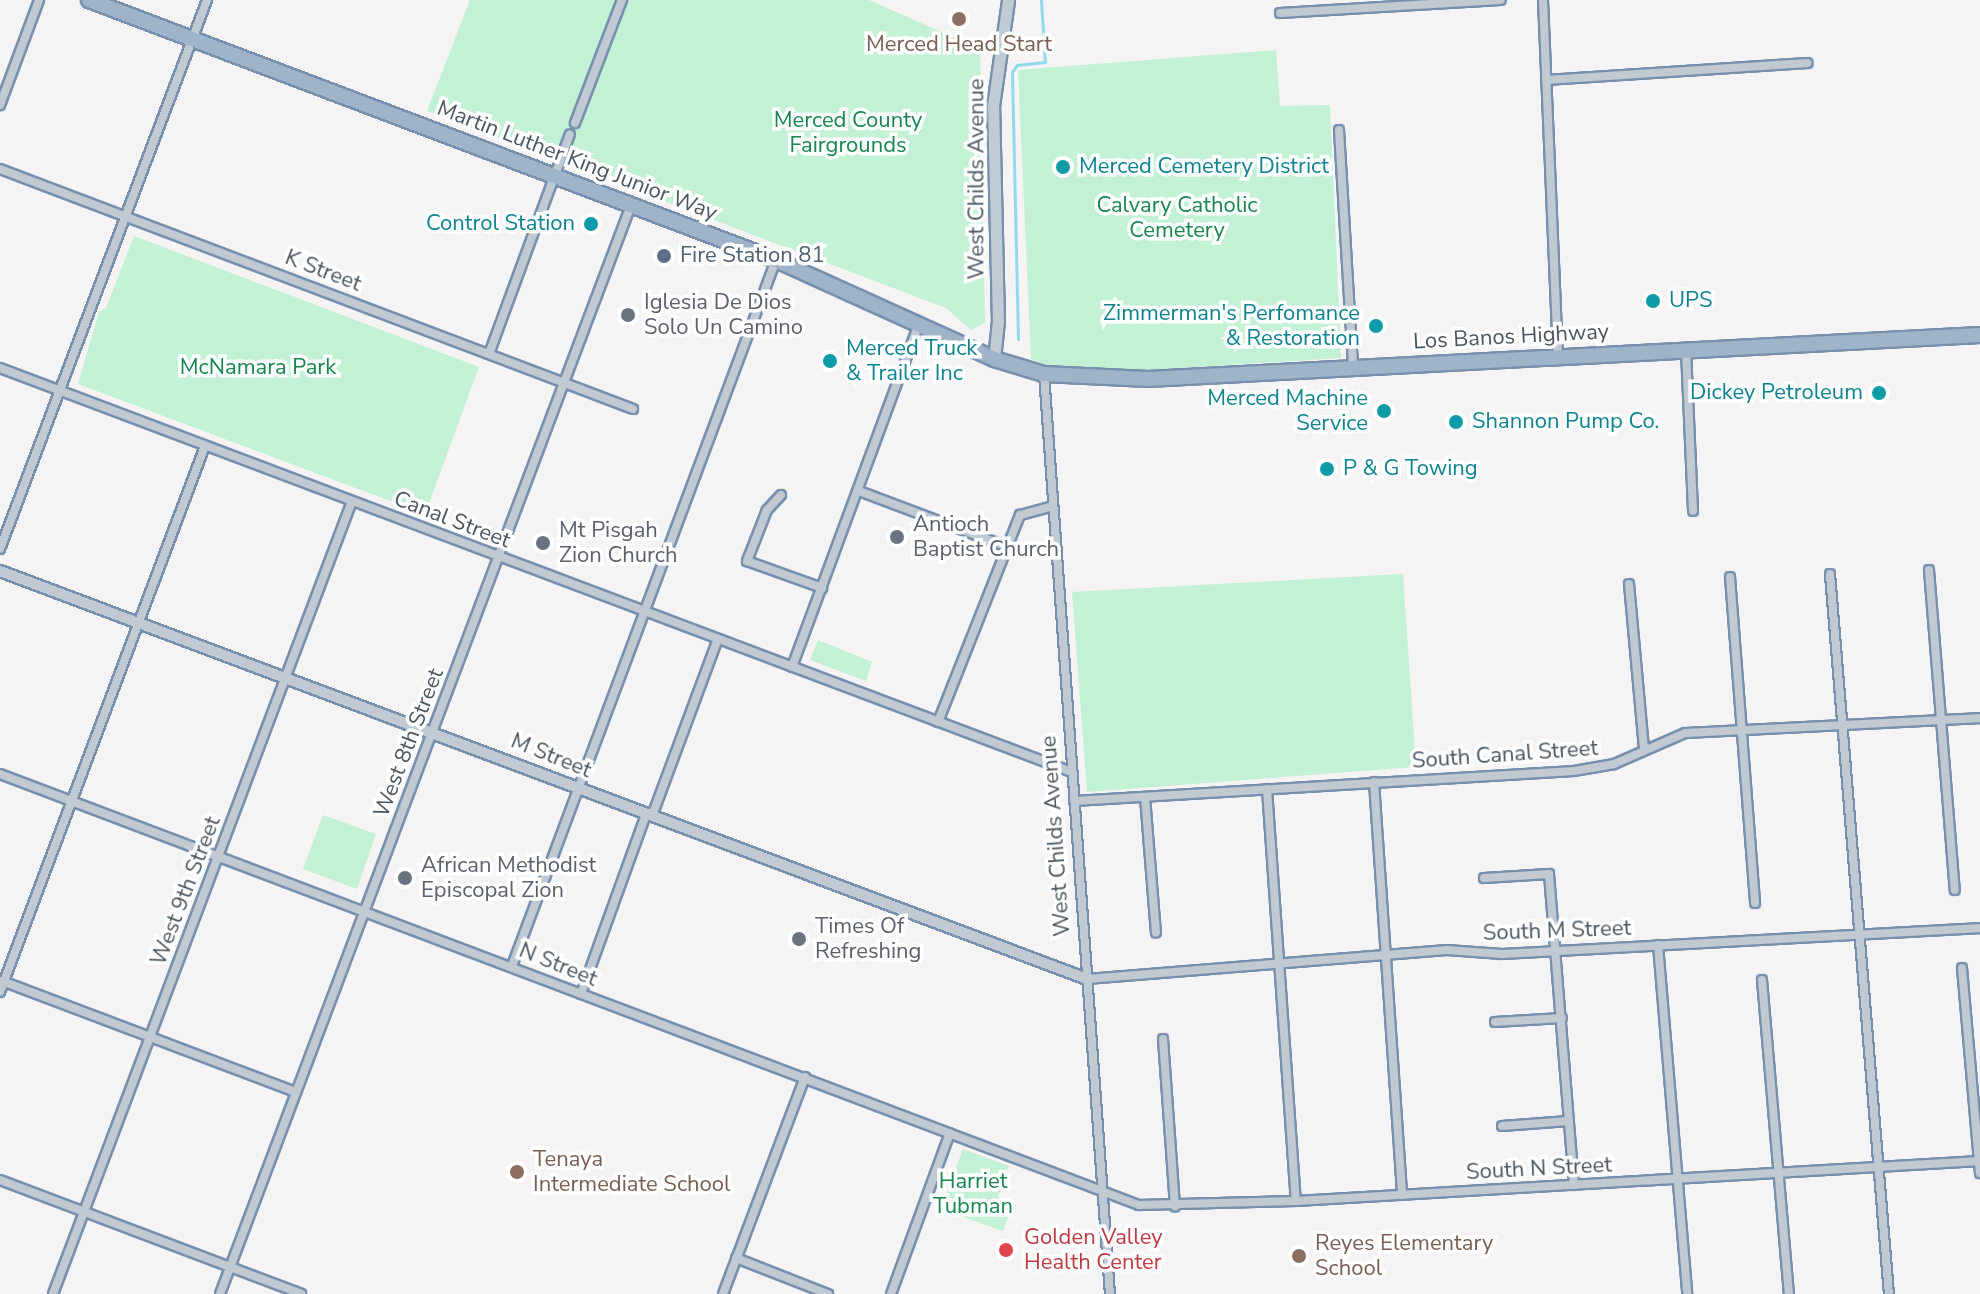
<!DOCTYPE html>
<style>
body{margin:0}
#map{position:relative;width:1980px;height:1294px;overflow:hidden;background:#f5f3f3;font-family:"Nunito Sans",sans-serif}
div>[style]{position:absolute}
.green>*{inset:0;background:#c3f1d5}
.stream>*{height:3px;margin:-1.5px;padding:0 1.5px;transform-origin:1.5px;border-radius:1.5px;background:#90daee}
.roads{filter:drop-shadow(2px 0 #7690ad) drop-shadow(-2px 0 #7690ad) drop-shadow(0 2px #7690ad) drop-shadow(0 -2px #7690ad)}
.minor>*{height:8px;margin:-4px;padding:0 4px;transform-origin:4px;border-radius:4px;background:#c1cad2}
.tertiary>*{height:10px;margin:-5px;padding:0 5px;transform-origin:5px;border-radius:5px;background:#c1cad2}
.secondary>*{height:11px;margin:-5.5px;padding:0 5.5px;transform-origin:5.5px;border-radius:5.5px;background:#c1cbd6}
.trunk>*{height:14px;margin:-7px;padding:0 7px;transform-origin:7px;border-radius:7px;background:#9fb4c9}
.dots>*{width:22px;height:22px;translate:-50% -50%;box-sizing:border-box;border:4px solid #fff;border-radius:50%}
span{translate:-50% -50%;white-space:nowrap;text-align:center;line-height:1.15;-webkit-text-stroke:7px #fff;paint-order:stroke}
.education-label{font-size:22px;color:#785e54}
.left{translate:0 -50%;text-align:left}
.park-label{font-size:22px;color:#17864f}
.street-label{font-size:22px;color:#4a5661}
.culture-label{font-size:22px;color:#0d838f}
.right{translate:-100% -50%;text-align:right}
.service-label{font-size:22px;color:#4e5e75}
.worship-label{font-size:22px;color:#5b616d}
.health-label{font-size:22px;color:#be3a42}
</style>
<div id="map">
<div class="green">
<div style="clip-path:polygon(470px 0,869px 0,980px 49px,985px 323px,971px 330px,946px 308px,427px 111px)"></div>
<div style="clip-path:polygon(1276px 50px,1280px 106px,1330px 105px,1341px 358px,1147px 370px,1052px 367px,1031px 359px,1018px 70px)"></div>
<div style="clip-path:polygon(134px 236px,479px 367px,425px 514px,78px 384px,99px 312px,106px 308px)"></div>
<div style="clip-path:polygon(1403px 574px,1416px 767px,1087px 792px,1072px 592px)"></div>
<div style="clip-path:polygon(818px 640px,872px 662px,866px 681px,810px 660px)"></div>
<div style="clip-path:polygon(323px 815px,376px 834px,357px 889px,303px 869px)"></div>
<div style="clip-path:polygon(963px 1149px,1009px 1166px,998px 1197px,1013px 1204px,1003px 1231px,941px 1209px)"></div>
</div>
<div class="stream">
<div style="left:1018px;top:339px;width:267px;rotate:-91.3deg"></div>
<div style="left:1012px;top:72px;width:9px;rotate:-54deg"></div>
<div style="left:1017px;top:65px;width:28px;rotate:-6deg"></div>
<div style="left:1045px;top:62px;width:62px;rotate:-93.7deg"></div>
</div>
<div class="roads">
<div class="minor">
<div style="left:1543px;top:0;width:357px;rotate:87.6deg"></div>
<div style="left:1280px;top:13px;width:221px;rotate:-3.4deg"></div>
<div style="left:1546px;top:80px;width:262px;rotate:-3.7deg"></div>
<div style="left:0;top:105px;width:112px;rotate:-69.6deg"></div>
<div style="left:575px;top:123px;width:132px;rotate:-69.1deg"></div>
<div style="left:1339px;top:130px;width:238px;rotate:86.6deg"></div>
<div style="left:0;top:169px;width:677px;rotate:20.76deg"></div>
<div style="left:1686px;top:350px;width:161px;rotate:87.5deg"></div>
<div style="left:489px;top:354px;width:234px;rotate:-69.8deg"></div>
<div style="left:0;top:368px;width:1146px;rotate:20.65deg"></div>
<div style="left:1044px;top:374px;width:922px;rotate:85.9deg"></div>
<div style="left:859px;top:491px;width:156px;rotate:20.6deg"></div>
<div style="left:781px;top:495px;width:21px;rotate:133deg"></div>
<div style="left:767px;top:510px;width:55px;rotate:111.4deg"></div>
<div style="left:747px;top:561px;width:80px;rotate:19.8deg"></div>
<div style="left:0;top:549px;width:587px;rotate:-69.34deg"></div>
<div style="left:1929px;top:570px;width:321px;rotate:85.4deg"></div>
<div style="left:1830px;top:574px;width:722px;rotate:85.32deg"></div>
<div style="left:1730px;top:577px;width:327px;rotate:85.6deg"></div>
<div style="left:1629px;top:584px;width:165px;rotate:84.8deg"></div>
<div style="left:792px;top:667px;width:366px;rotate:-69.7deg"></div>
<div style="left:938px;top:722px;width:223px;rotate:-68.4deg"></div>
<div style="left:1020px;top:515px;width:34px;rotate:-15deg"></div>
<div style="left:0;top:774px;width:1218px;rotate:20.73deg"></div>
<div style="left:1139px;top:1205px;width:157px;rotate:-1.5deg"></div>
<div style="left:1296px;top:1201px;width:685px;rotate:-3.35deg"></div>
<div style="left:1374px;top:782px;width:414px;rotate:86.1deg"></div>
<div style="left:1267px;top:789px;width:413px;rotate:86deg"></div>
<div style="left:1145px;top:797px;width:136px;rotate:85.4deg"></div>
<div style="left:1074px;top:801px;width:501px;rotate:-3.43deg"></div>
<div style="left:1574px;top:771px;width:41px;rotate:-9.9deg"></div>
<div style="left:1614px;top:764px;width:77px;rotate:-23.6deg"></div>
<div style="left:1685px;top:733px;width:295px;rotate:-2.9deg"></div>
<div style="left:652px;top:816px;width:189px;rotate:-69.6deg"></div>
<div style="left:1484px;top:878px;width:65px;rotate:-3.5deg"></div>
<div style="left:1549px;top:874px;width:312px;rotate:85.4deg"></div>
<div style="left:1658px;top:945px;width:350px;rotate:85.2deg"></div>
<div style="left:512px;top:966px;width:754px;rotate:-69.5deg"></div>
<div style="left:1962px;top:968px;width:206px;rotate:85deg"></div>
<div style="left:1087px;top:979px;width:361px;rotate:-4.6deg"></div>
<div style="left:1447px;top:950px;width:55px;rotate:4.2deg"></div>
<div style="left:1502px;top:954px;width:479px;rotate:-3.1deg"></div>
<div style="left:1762px;top:980px;width:315px;rotate:85.1deg"></div>
<div style="left:2px;top:981px;width:314px;rotate:20.7deg"></div>
<div style="left:0;top:992px;width:583px;rotate:-69.42deg"></div>
<div style="left:581px;top:994px;width:191px;rotate:-70.1deg"></div>
<div style="left:1495px;top:1022px;width:67px;rotate:-3.4deg"></div>
<div style="left:1163px;top:1039px;width:168px;rotate:85.9deg"></div>
<div style="left:1502px;top:1126px;width:67px;rotate:-4.3deg"></div>
<div style="left:0;top:1180px;width:322px;rotate:20.7deg"></div>
<div style="left:736px;top:1258px;width:99px;rotate:21.4deg"></div>
<div style="left:53px;top:1294px;width:847px;rotate:-69.34deg"></div>
<div style="left:220px;top:1294px;width:1164px;rotate:-69.32deg"></div>
<div style="left:723px;top:1294px;width:232px;rotate:-69.3deg"></div>
<div style="left:891px;top:1294px;width:171px;rotate:-69.9deg"></div>
</div>
<div class="tertiary">
<div style="left:0;top:571px;width:1161px;rotate:20.57deg"></div>
</div>
<div class="secondary">
<div style="left:994px;top:359px;width:37px;rotate:-84deg"></div>
<div style="left:998px;top:322px;width:216px;rotate:-91.3deg"></div>
<div style="left:993px;top:106px;width:107px;rotate:-81.9deg"></div>
</div>
<div class="trunk">
<div style="left:89px;top:0;width:735px;rotate:20.73deg"></div>
<div style="left:776px;top:260px;width:239px;rotate:24.4deg"></div>
<div style="left:994px;top:359px;width:52px;rotate:16.7deg"></div>
<div style="left:1044px;top:374px;width:104px;rotate:2.8deg"></div>
<div style="left:1148px;top:379px;width:833px;rotate:-3.03deg"></div>
</div>
</div>
<div class="dots">
<div style="left:959px;top:19px;background:#8d6e63"></div>
<div style="left:1063px;top:167px;background:#0f9aa8"></div>
<div style="left:591px;top:224px;background:#0f9aa8"></div>
<div style="left:664px;top:256px;background:#5c6f8a"></div>
<div style="left:1653px;top:301px;background:#0f9aa8"></div>
<div style="left:628px;top:315px;background:#6b7280"></div>
<div style="left:1376px;top:326px;background:#0f9aa8"></div>
<div style="left:830px;top:361px;background:#0f9aa8"></div>
<div style="left:1879px;top:393px;background:#0f9aa8"></div>
<div style="left:1384px;top:411px;background:#0f9aa8"></div>
<div style="left:1456px;top:422px;background:#0f9aa8"></div>
<div style="left:1327px;top:469px;background:#0f9aa8"></div>
<div style="left:897px;top:537px;background:#6b7280"></div>
<div style="left:543px;top:543px;background:#6b7280"></div>
<div style="left:405px;top:878px;background:#6b7280"></div>
<div style="left:799px;top:939px;background:#6b7280"></div>
<div style="left:517px;top:1172px;background:#8d6e63"></div>
<div style="left:1006px;top:1250px;background:#e0444e"></div>
<div style="left:1299px;top:1256px;background:#8d6e63"></div>
</div>
<div class="education-label">
<span style="left:959px;top:45px">Merced Head Start</span>
<span class="left" style="left:533px;top:1172px">Tenaya<br>Intermediate School</span>
<span class="left" style="left:1315px;top:1256px">Reyes Elementary<br>School</span>
</div>
<div class="park-label">
<span style="left:848px;top:133px">Merced County<br>Fairgrounds</span>
<span style="left:1177px;top:218px">Calvary Catholic<br>Cemetery</span>
<span style="left:258px;top:368px">McNamara Park</span>
<span style="left:973px;top:1194px">Harriet<br>Tubman</span>
</div>
<div class="street-label">
<span style="left:577px;top:161px;rotate:21deg">Martin Luther King Junior Way</span>
<span style="left:977px;top:179px;rotate:-90deg">West Childs Avenue</span>
<span style="left:323px;top:271px;rotate:21deg">K Street</span>
<span style="left:1511px;top:337px;rotate:-3deg">Los Banos Highway</span>
<span style="left:452px;top:520px;rotate:21deg">Canal Street</span>
<span style="left:409px;top:743px;rotate:-69deg">West 8th Street</span>
<span style="left:1505px;top:755px;rotate:-4deg">South Canal Street</span>
<span style="left:551px;top:756px;rotate:22deg">M Street</span>
<span style="left:1056px;top:836px;rotate:-94deg">West Childs Avenue</span>
<span style="left:186px;top:891px;rotate:-69deg">West 9th Street</span>
<span style="left:1557px;top:931px;rotate:-2deg">South M Street</span>
<span style="left:558px;top:965px;rotate:22deg">N Street</span>
<span style="left:1539px;top:1169px;rotate:-3deg">South N Street</span>
</div>
<div class="culture-label">
<span class="left" style="left:1079px;top:167px">Merced Cemetery District</span>
<span class="right" style="left:575px;top:224px">Control Station</span>
<span class="left" style="left:1669px;top:301px">UPS</span>
<span class="right" style="left:1360px;top:326px">Zimmerman's Perfomance<br>&amp; Restoration</span>
<span class="left" style="left:846px;top:361px">Merced Truck<br>&amp; Trailer Inc</span>
<span class="right" style="left:1863px;top:393px">Dickey Petroleum</span>
<span class="right" style="left:1368px;top:411px">Merced Machine<br>Service</span>
<span class="left" style="left:1472px;top:422px">Shannon Pump Co.</span>
<span class="left" style="left:1343px;top:469px">P &amp; G Towing</span>
</div>
<div class="service-label">
<span class="left" style="left:680px;top:256px">Fire Station 81</span>
</div>
<div class="worship-label">
<span class="left" style="left:644px;top:315px">Iglesia De Dios<br>Solo Un Camino</span>
<span class="left" style="left:913px;top:537px">Antioch<br>Baptist Church</span>
<span class="left" style="left:559px;top:543px">Mt Pisgah<br>Zion Church</span>
<span class="left" style="left:421px;top:878px">African Methodist<br>Episcopal Zion</span>
<span class="left" style="left:815px;top:939px">Times Of<br>Refreshing</span>
</div>
<div class="health-label">
<span class="left" style="left:1024px;top:1250px">Golden Valley<br>Health Center</span>
</div>
</div>
